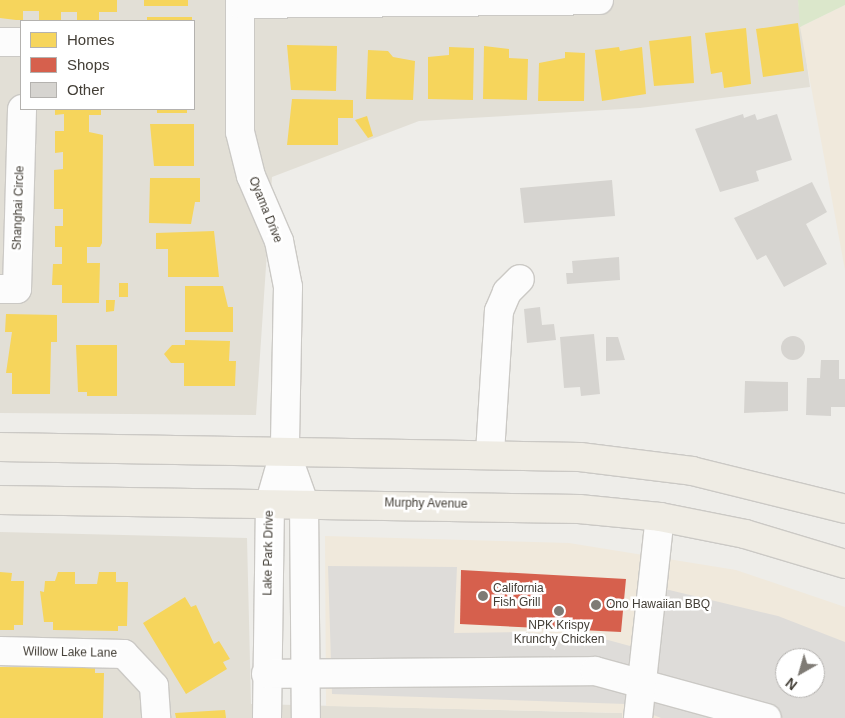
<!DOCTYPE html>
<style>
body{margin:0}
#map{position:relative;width:845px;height:718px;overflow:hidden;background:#eeede9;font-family:Arial,sans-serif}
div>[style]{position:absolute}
.residential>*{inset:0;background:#e2dfd6}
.commercial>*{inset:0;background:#f0e9dc}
.green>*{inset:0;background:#dbe7cb}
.parking>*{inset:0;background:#dedcd9}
.homes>*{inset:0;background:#f6d55c}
.shops>*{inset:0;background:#d6604d}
.building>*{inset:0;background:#d6d4d0}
.round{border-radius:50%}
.roads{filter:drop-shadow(1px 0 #cbc9c5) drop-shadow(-1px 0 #cbc9c5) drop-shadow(0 1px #cbc9c5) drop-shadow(0 -1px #cbc9c5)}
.minor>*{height:28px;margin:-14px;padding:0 14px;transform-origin:14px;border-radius:14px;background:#fcfcfc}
.major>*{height:28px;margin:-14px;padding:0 14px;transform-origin:14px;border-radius:14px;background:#efece4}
.dots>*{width:14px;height:14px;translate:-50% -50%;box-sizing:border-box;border:2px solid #fff;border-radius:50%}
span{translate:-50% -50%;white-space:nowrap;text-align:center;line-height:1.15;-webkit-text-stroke:5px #fff;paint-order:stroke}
.street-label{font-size:12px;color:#433e36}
.poi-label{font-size:12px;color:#433e36}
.left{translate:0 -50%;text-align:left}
.legend{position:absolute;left:20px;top:20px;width:175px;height:90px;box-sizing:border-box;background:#fff;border:1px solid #b4b2af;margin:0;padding:6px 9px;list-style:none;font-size:15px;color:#433e36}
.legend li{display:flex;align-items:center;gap:10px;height:25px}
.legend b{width:25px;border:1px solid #b4b2af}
.north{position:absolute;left:775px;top:648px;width:50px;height:50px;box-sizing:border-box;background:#fff;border:1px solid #b4b2af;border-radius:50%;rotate:218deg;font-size:14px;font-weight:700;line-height:20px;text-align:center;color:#433e36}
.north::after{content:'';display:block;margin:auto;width:18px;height:22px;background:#7f7b75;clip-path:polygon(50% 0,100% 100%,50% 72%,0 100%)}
</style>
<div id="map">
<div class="residential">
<div style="clip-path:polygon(evenodd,0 0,798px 0,810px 87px,640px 108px,419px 121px,272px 177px,256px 415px,0 413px,0 0,21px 21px,194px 21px,194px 109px,21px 109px,21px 21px)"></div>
<div style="clip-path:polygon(0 532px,247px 538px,251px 704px,622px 713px,622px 718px,0 718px)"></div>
</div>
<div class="commercial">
<div style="clip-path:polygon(845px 5px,845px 270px,800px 27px)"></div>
<div style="clip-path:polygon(evenodd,325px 536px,569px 543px,736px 570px,845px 607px,845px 718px,622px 718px,622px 713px,326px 706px,325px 536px,785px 658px,815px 658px,815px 688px,785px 688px,785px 658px)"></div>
</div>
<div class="green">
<div style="clip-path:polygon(798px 0,845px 0,845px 5px,800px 27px)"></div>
</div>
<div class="parking">
<div style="clip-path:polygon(evenodd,328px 566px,457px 567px,454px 633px,520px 632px,608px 640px,652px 652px,665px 589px,778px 616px,845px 642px,845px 718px,661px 718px,626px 704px,332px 694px,328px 566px,785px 658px,815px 658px,815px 688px,785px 688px,785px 658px)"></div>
</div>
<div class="homes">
<div style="clip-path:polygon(0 0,117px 0,117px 12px,99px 12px,99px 21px,77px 21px,77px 12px,61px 12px,61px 20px,39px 20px,39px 11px,23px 11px,23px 20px,16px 20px,0 18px)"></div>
<div style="clip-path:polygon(144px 0,188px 0,188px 6px,144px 6px)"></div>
<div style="clip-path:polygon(147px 17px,192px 17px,192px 21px,147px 21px)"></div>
<div style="clip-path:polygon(798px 23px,804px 71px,763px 77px,756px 29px)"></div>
<div style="clip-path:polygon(746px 28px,751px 84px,724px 88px,722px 72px,711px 74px,705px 33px)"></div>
<div style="clip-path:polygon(691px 36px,694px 83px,654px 86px,649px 41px)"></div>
<div style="clip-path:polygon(287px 45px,337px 46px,336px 91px,291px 90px)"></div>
<div style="clip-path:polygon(484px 46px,509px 49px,509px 58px,528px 59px,527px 100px,483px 99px)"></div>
<div style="clip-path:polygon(449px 47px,474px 48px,473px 100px,428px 99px,428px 57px,449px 55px)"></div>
<div style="clip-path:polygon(619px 47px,620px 51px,642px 47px,646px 94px,602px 101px,595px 50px)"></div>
<div style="clip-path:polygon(368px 50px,388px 51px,393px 57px,415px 61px,413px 100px,366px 99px)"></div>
<div style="clip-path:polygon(565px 52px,585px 53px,584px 101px,538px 101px,539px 63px,565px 58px)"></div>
<div style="clip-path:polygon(292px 99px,353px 100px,353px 118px,338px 118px,338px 145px,287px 145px)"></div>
<div style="clip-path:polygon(55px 109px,101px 109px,101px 115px,89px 115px,89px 132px,103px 135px,102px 243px,100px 247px,87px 247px,87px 263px,100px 263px,99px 303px,62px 303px,62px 285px,52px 285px,53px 264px,62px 264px,62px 247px,55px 247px,55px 226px,63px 226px,63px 209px,54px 209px,54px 170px,63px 169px,63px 152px,55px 153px,55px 131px,64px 131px,64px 114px,55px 115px)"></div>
<div style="clip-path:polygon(157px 109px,187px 109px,187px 113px,157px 113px)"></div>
<div style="clip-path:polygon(367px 116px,373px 136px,368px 138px,355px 120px)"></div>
<div style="clip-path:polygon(150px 124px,194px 124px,194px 166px,154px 166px)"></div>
<div style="clip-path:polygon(150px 178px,200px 178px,200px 202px,195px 202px,191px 224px,149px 223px)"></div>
<div style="clip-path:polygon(214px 231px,219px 277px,168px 277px,168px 249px,156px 249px,156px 233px)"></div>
<div style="clip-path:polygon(119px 283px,128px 283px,128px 297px,119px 297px)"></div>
<div style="clip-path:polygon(185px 286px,223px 286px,228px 307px,233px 307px,233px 332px,185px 332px)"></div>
<div style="clip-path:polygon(106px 300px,115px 300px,114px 311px,106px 312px)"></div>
<div style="clip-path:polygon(6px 314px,57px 315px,57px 342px,51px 342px,50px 394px,12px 394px,12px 373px,6px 373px,12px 332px,5px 332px)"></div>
<div style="clip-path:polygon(185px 340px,230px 341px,229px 361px,236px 361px,235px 386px,184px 386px,184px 363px,171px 363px,164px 354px,172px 345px,185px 345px)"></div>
<div style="clip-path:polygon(76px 345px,117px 345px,117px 396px,87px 396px,87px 392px,78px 392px)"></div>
<div style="clip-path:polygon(0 572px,12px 573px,11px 581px,24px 581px,23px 625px,14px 625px,14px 630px,0 630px)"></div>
<div style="clip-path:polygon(58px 572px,75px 572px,75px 584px,97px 584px,99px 572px,116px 572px,116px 582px,128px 582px,127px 626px,118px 626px,118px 631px,53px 630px,53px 622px,44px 622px,40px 591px,44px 592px,45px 581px,55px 581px)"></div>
<div style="clip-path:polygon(185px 597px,191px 607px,196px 605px,214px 644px,219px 641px,230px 659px,223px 662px,227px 669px,186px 694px,143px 623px)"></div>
<div style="clip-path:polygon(0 667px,95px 668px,95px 673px,104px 673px,103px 718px,0 718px)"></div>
<div style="clip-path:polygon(225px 710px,226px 718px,176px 718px,175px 713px)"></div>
</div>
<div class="shops">
<div style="clip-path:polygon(461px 570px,626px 579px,621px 632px,460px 624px)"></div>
</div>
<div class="building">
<div style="clip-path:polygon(743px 114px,744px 118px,755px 114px,757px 120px,777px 114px,792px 160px,756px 171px,759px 181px,720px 192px,695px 129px)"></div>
<div style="clip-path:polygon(612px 180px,615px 216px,524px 223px,520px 188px)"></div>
<div style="clip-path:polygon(812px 182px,827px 212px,806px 224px,827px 264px,784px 287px,766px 255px,757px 260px,734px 218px)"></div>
<div style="clip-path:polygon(619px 257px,620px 280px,567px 284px,566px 273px,573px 273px,572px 261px)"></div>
<div style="clip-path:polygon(540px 307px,542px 325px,554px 324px,556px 340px,527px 343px,524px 309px)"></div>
<div style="clip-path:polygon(594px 334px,600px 394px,581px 396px,580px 387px,564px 388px,560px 337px)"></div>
<div class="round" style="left:781px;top:336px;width:24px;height:24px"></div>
<div style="clip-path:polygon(606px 337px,618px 337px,625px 360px,606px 361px)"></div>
<div style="clip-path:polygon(821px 360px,839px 360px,839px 379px,845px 379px,845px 407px,831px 407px,831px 416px,806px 415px,807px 378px,820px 378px)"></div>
<div style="clip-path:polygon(745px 381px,788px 382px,788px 411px,744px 413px)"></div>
</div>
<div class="roads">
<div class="minor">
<div style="left:240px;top:0;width:132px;rotate:90deg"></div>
<div style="left:240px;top:132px;width:45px;rotate:76deg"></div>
<div style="left:251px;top:176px;width:71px;rotate:66.7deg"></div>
<div style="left:279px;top:241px;width:47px;rotate:78.9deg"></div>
<div style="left:288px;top:287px;width:163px;rotate:91.1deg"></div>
<div style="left:285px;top:450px;width:54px;rotate:106.1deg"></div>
<div style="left:270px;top:502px;width:216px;rotate:90.8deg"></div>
<div style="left:240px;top:4px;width:359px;rotate:-0.6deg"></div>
<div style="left:0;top:42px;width:21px"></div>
<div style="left:0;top:289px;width:17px"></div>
<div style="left:17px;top:289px;width:180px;rotate:-88.4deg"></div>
<div style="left:285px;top:450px;width:56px;rotate:70.3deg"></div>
<div style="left:304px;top:503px;width:215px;rotate:89.5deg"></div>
<div style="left:490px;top:453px;width:142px;rotate:-86.4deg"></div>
<div style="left:499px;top:311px;width:21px;rotate:-67deg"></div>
<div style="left:507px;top:292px;width:18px;rotate:-45deg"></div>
<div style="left:0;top:651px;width:124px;rotate:1.4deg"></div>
<div style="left:124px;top:654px;width:44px;rotate:46.8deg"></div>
<div style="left:154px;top:686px;width:32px;rotate:86deg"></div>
<div style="left:266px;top:674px;width:329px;rotate:-0.5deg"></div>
<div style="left:595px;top:671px;width:178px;rotate:15.3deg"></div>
<div style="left:638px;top:718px;width:202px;rotate:-83.8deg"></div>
</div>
<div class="major">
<div style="left:0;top:447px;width:580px;rotate:0.99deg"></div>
<div style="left:580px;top:457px;width:113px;rotate:7.1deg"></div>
<div style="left:692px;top:471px;width:158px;rotate:13.9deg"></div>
<div style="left:0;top:500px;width:579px;rotate:0.89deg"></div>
<div style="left:579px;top:509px;width:81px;rotate:5.6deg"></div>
<div style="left:660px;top:517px;width:87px;rotate:11.3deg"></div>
<div style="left:745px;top:534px;width:104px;rotate:16.7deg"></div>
</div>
</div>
<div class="dots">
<div style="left:483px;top:596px;background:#7f7b75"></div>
<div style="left:596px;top:605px;background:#7f7b75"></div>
<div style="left:559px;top:611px;background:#7f7b75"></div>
</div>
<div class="street-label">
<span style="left:19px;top:208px;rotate:-88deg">Shanghai Circle</span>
<span style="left:265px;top:210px;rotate:68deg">Oyama Drive</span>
<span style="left:426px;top:504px;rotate:1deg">Murphy Avenue</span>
<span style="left:269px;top:553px;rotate:-89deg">Lake Park Drive</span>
<span style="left:70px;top:653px;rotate:1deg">Willow Lake Lane</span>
</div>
<div class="poi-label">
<span class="left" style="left:493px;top:596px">California<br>Fish Grill</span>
<span class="left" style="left:606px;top:605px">Ono Hawaiian BBQ</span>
<span style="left:559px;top:633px">NPK Krispy<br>Krunchy Chicken</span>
</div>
<ul class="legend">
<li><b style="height:14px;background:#f6d55c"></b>Homes</li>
<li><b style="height:14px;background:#d6604d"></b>Shops</li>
<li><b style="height:14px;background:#d6d4d0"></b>Other</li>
</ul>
<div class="north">N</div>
</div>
